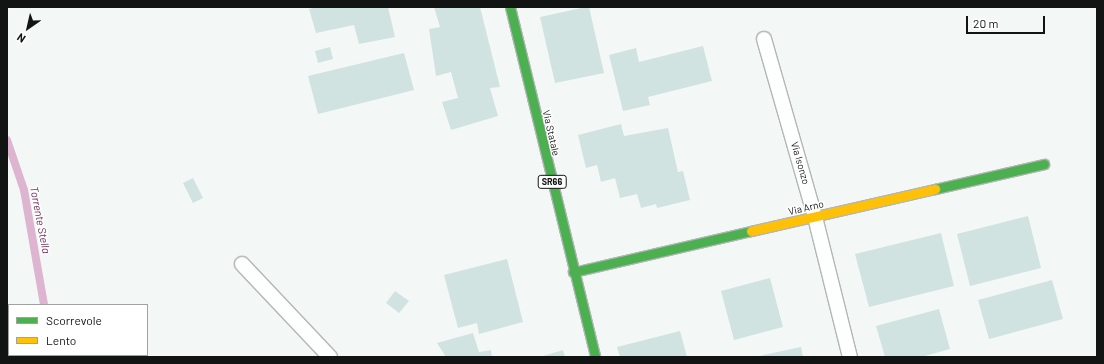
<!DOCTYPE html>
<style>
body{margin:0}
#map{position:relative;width:1104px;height:364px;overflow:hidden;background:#f3f8f7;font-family:Barlow,sans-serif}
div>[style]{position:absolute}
.stream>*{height:8px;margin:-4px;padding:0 4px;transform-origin:4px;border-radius:4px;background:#ddb5d0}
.building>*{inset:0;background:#d0e3e0}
.roads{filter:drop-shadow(1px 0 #b3b6b6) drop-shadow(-1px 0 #b3b6b6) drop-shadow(0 1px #b3b6b6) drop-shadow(0 -1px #b3b6b6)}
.lane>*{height:14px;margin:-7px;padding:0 7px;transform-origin:7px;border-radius:7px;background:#fdfefe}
.fast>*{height:9px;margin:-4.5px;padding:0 4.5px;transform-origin:4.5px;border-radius:4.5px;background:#4caf50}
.slow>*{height:9px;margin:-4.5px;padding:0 4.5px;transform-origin:4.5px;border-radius:4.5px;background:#ffc107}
span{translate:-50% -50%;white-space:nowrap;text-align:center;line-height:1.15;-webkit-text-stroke:3px #fff;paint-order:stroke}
.shield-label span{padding:1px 3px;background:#fff;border:1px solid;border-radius:3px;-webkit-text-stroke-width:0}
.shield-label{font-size:9px;color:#111413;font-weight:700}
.street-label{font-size:10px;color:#111413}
.water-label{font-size:11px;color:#722c5e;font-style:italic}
.frame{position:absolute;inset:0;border:8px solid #111413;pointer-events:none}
.legend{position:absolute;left:8px;top:304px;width:140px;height:52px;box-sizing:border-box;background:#fff;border:1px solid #a0a1a1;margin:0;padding:5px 7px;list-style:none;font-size:12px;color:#111413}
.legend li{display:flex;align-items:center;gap:8px;height:20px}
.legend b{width:20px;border:1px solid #a0a1a1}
.north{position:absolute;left:8px;top:8px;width:40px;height:40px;-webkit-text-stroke:3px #fff;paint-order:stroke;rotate:214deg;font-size:11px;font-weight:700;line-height:16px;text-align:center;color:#111413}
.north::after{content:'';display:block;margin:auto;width:14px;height:18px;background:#111413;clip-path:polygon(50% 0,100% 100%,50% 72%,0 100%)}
.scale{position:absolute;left:966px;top:16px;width:79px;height:18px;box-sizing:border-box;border:2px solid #111413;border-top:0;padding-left:5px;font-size:12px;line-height:14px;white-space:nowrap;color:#111413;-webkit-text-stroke:3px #fff;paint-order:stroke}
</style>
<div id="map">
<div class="stream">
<div style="left:7px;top:140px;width:53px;rotate:71.2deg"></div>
<div style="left:24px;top:190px;width:117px;rotate:80.1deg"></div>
<div style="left:53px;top:355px;width:2px;rotate:90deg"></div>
</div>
<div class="building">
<div style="clip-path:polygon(318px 7px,388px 7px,395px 37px,359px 44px,354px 25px,316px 33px,309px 9px)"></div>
<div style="clip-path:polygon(434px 7px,480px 7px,500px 87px,490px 88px,498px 116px,451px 130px,442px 102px,458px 98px,451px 72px,436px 76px,429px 29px,440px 27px)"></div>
<div style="clip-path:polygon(586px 7px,589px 7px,604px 73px,555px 83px,540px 17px)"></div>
<div style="clip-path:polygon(703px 46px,712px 81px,648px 97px,650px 105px,623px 111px,609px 55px,636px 48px,639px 62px)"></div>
<div style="clip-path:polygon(330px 47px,333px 59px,318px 63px,315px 51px)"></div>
<div style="clip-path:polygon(404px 53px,414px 90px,318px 114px,308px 76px)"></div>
<div style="clip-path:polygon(621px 124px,624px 136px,668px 128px,678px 172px,683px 171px,690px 200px,657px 208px,656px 204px,641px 208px,637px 194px,620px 198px,615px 178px,601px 182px,597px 165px,586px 168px,578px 135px)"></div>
<div style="clip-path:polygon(193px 178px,203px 198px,193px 203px,183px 183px)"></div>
<div style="clip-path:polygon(1028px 216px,1041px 268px,970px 286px,957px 234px)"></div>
<div style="clip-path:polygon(941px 233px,954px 286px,869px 307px,855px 254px)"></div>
<div style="clip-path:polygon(507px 259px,523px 322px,479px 334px,477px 323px,458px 328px,444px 275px)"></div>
<div style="clip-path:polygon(770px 278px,783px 327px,734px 340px,721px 291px)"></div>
<div style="clip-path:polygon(1052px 280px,1063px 319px,989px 339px,978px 300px)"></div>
<div style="clip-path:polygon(395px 291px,409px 301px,399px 313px,386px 303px)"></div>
<div style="clip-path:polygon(939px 309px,950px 349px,921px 357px,885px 357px,876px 326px)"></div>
<div style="clip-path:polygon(680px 331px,687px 357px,620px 357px,617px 347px)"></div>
<div style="clip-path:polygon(473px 333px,479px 352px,491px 350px,492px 357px,446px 357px,437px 343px)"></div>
<div style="clip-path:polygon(801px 347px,803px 357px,759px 357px,759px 356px)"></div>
<div style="clip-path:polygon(563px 350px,565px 357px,540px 357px)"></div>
</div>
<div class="roads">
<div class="lane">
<div style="left:764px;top:39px;width:185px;rotate:74deg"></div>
<div style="left:815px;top:217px;width:144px;rotate:76deg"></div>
<div style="left:242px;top:264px;width:128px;rotate:46.6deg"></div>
</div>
<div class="fast">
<div style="left:510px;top:7px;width:360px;rotate:76.3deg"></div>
<div style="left:935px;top:189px;width:112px;rotate:-12.9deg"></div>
<div style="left:573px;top:272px;width:183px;rotate:-13deg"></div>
</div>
<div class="slow">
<div style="left:751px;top:231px;width:189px;rotate:-12.9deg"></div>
</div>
</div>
<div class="shield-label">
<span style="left:552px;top:182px">SR66</span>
</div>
<div class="street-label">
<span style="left:551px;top:133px;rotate:77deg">Via Statale</span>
<span style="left:800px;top:163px;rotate:74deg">Via Isonzo</span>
<span style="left:806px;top:208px;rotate:-13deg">Via Arno</span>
</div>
<div class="water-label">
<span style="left:40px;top:220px;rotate:79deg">Torrente Stella</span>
</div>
<div class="frame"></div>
<ul class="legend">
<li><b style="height:5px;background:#4caf50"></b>Scorrevole</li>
<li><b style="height:5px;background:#ffc107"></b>Lento</li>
</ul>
<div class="north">N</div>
<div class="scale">20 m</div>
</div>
